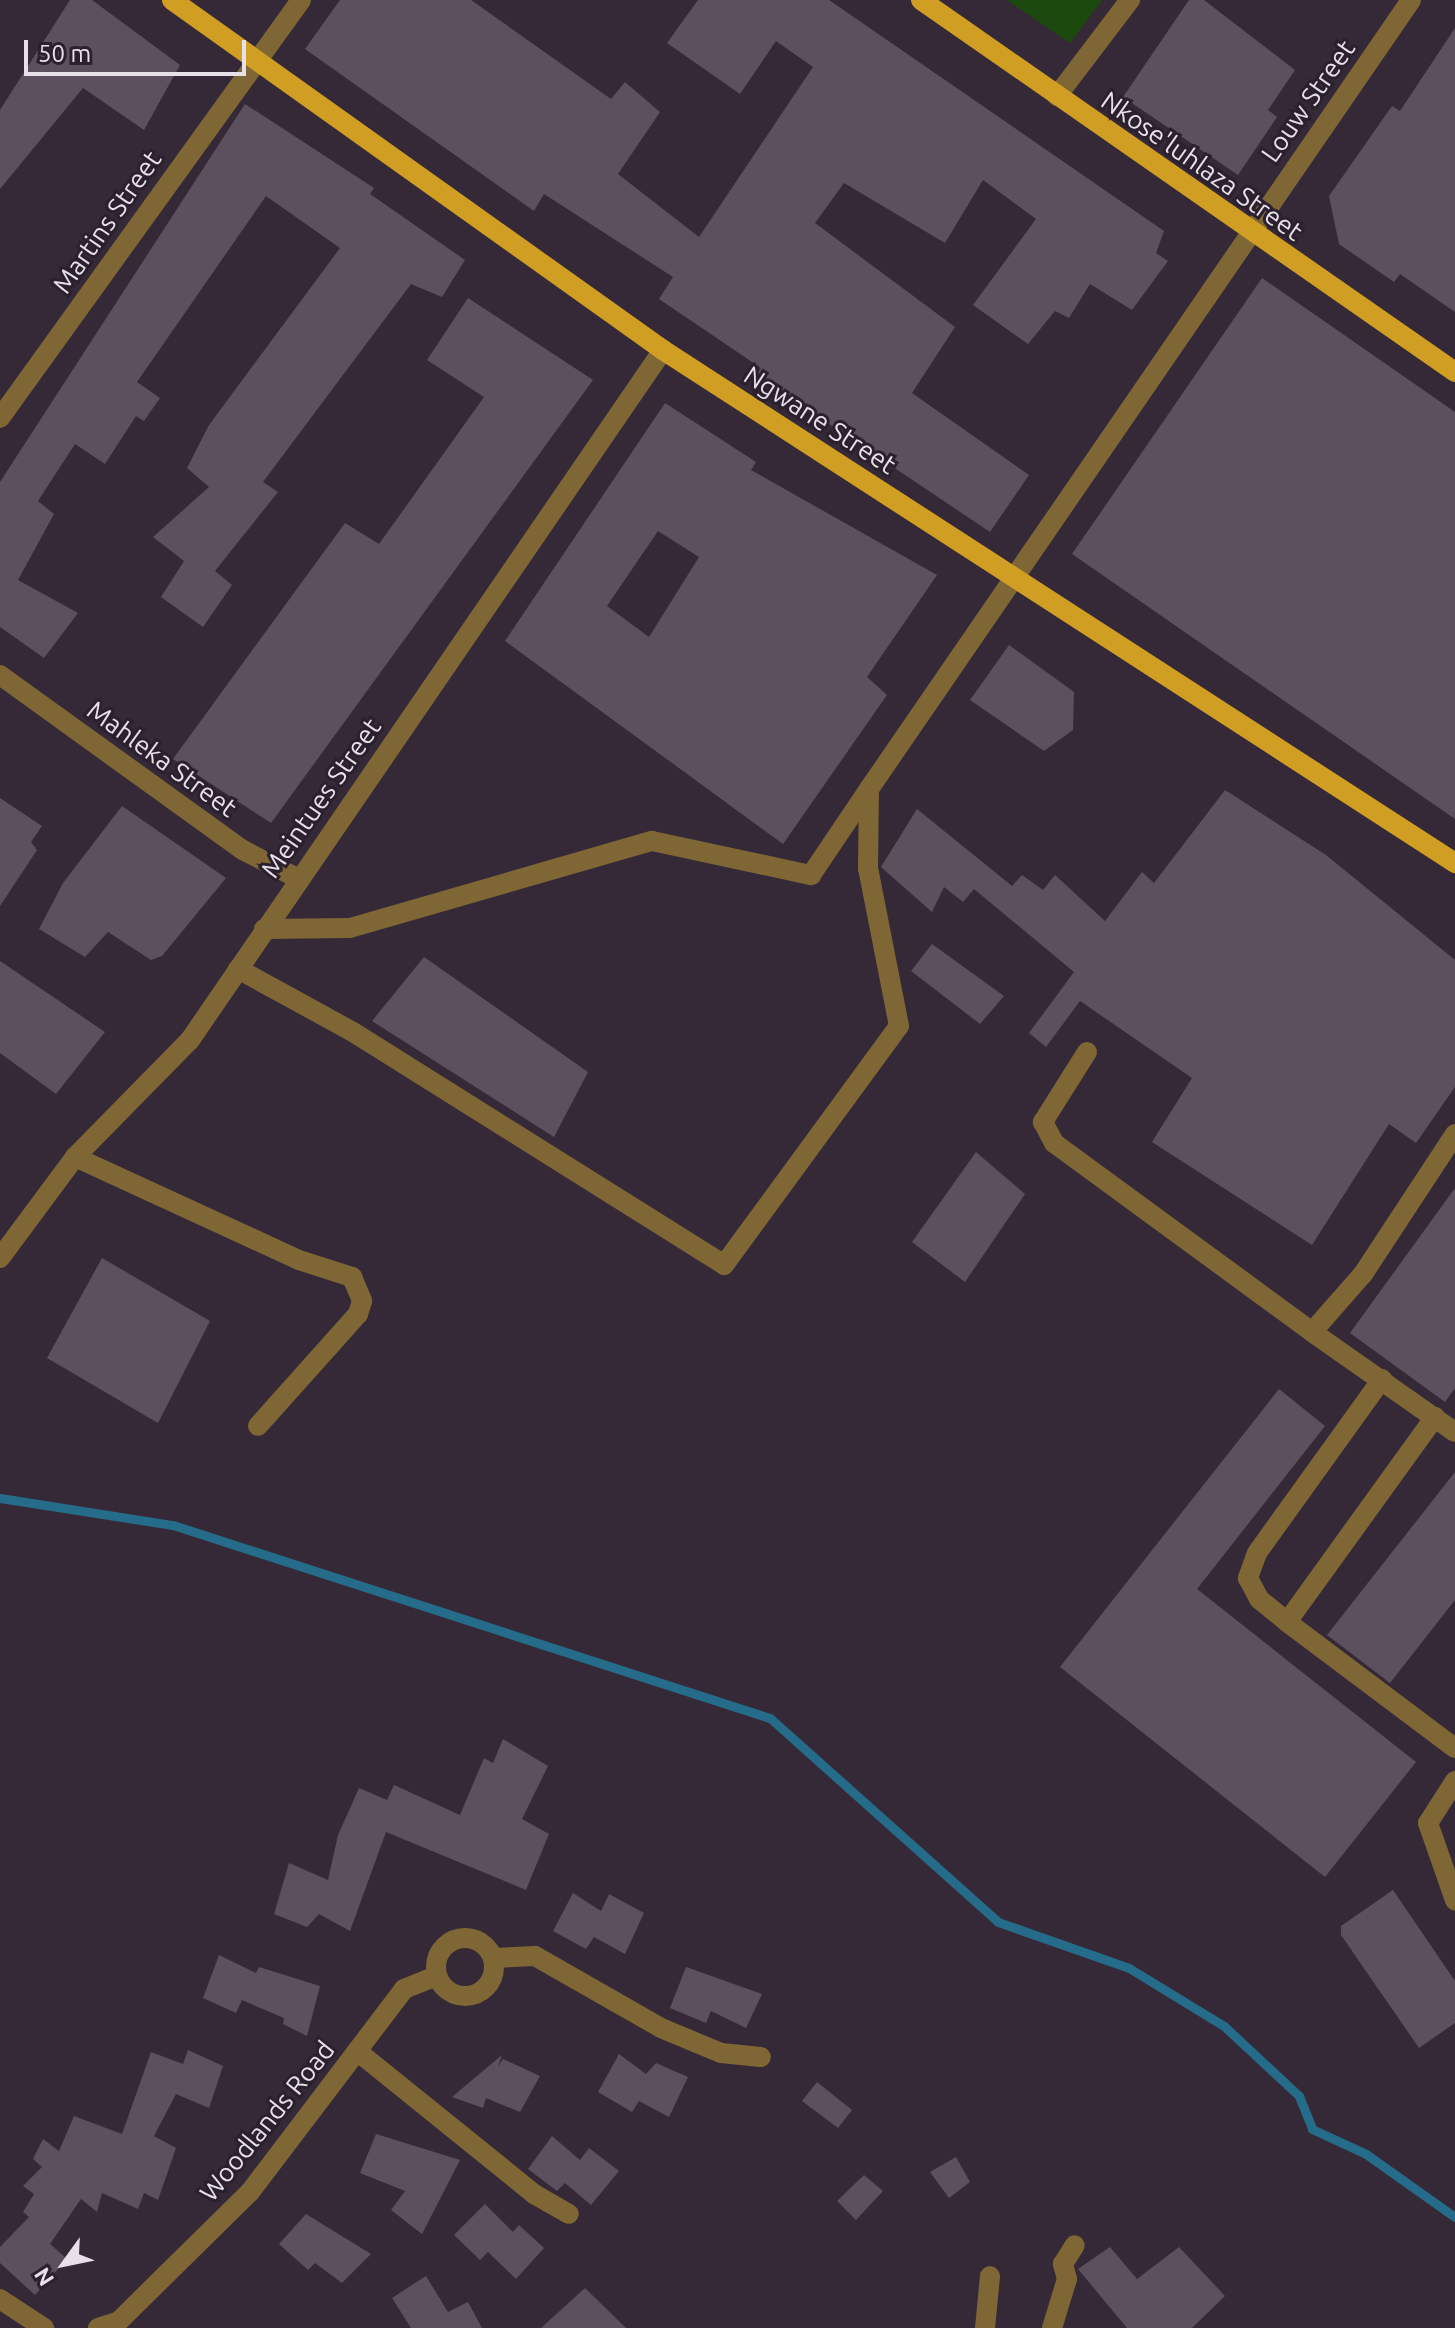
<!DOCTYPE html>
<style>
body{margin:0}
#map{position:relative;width:1455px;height:2328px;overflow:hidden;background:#352937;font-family:Ubuntu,sans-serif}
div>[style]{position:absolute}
.green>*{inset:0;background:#1b490e}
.stream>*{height:9px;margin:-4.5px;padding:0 4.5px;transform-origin:4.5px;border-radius:4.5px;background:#246c8a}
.building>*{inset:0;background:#5c505f}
.minor>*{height:20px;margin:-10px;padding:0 10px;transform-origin:10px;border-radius:10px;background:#7f6735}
.minor>.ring{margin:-10px;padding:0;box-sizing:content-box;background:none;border:20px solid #7f6735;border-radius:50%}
.major>*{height:20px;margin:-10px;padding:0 10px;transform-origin:10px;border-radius:10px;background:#d09e22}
span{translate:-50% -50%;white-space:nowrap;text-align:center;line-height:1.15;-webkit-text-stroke:6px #2b202d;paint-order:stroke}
.street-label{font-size:26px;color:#e7e0e9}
.north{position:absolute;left:24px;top:2224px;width:80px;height:80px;-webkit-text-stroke:6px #2b202d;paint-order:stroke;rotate:237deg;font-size:22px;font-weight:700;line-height:32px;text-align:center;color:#e7e0e9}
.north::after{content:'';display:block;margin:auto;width:28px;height:36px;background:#e7e0e9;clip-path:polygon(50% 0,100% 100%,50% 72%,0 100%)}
.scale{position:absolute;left:24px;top:40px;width:222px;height:36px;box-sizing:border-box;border:4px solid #e7e0e9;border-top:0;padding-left:10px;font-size:24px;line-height:28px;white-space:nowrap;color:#e7e0e9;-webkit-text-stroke:6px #2b202d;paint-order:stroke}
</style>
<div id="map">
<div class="green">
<div style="clip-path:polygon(1007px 0,1102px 0,1070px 43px)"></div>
</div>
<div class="stream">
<div style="left:0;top:1498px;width:175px;rotate:8.9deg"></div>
<div style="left:173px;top:1525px;width:627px;rotate:17.92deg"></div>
<div style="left:770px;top:1718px;width:306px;rotate:41.8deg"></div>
<div style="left:998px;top:1922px;width:139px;rotate:19.3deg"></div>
<div style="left:1129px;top:1968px;width:111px;rotate:31.4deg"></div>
<div style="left:1224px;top:2026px;width:103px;rotate:43deg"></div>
<div style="left:1299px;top:2096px;width:35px;rotate:68deg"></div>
<div style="left:1312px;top:2129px;width:60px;rotate:24.8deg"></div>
<div style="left:1366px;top:2154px;width:109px;rotate:35.3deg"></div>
</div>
<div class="building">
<div style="clip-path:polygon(70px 0,92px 0,180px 65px,144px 130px,83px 88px,0 189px,0 110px)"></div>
<div style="clip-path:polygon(340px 0,471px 0,611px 99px,625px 82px,660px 112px,618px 174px,699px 237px,813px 67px,776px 41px,740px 94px,667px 43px,698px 0,829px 0,1164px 231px,1156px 253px,1168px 261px,1132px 310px,1090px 284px,1069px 318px,1055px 311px,1028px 344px,973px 305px,1036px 219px,983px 180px,945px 243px,844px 183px,815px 223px,955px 327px,912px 393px,1029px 475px,990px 532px,756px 375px,761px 368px,659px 299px,673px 277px,544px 194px,534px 211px,305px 49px)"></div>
<div style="clip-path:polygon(1189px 0,1204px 0,1295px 70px,1268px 110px,1277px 117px,1238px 175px,1123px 97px)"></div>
<div style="clip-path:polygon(1455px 28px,1455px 312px,1400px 274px,1394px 282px,1339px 244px,1329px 196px,1392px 106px,1400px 111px)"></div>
<div style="clip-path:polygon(245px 104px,374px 188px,370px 194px,465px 260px,442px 297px,411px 284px,263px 482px,278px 492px,215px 571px,232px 585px,203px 627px,161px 597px,184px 561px,153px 537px,209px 487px,187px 468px,209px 425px,340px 248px,266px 196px,137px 382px,160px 398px,144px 421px,136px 416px,105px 464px,75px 444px,38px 501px,54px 514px,18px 580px,78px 613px,44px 658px,0 627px,0 482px)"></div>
<div style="clip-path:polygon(1262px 278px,1455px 412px,1455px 819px,1072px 554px)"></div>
<div style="clip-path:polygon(468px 298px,593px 380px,271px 823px,173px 759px,345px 523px,379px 544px,484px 397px,427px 360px)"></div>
<div style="clip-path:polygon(evenodd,665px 403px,756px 462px,751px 470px,937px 575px,867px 677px,887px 695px,783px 844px,505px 641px,665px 403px,658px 531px,699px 557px,649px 637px,607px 606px,658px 531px)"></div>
<div style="clip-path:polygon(1009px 645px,1074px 692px,1073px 730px,1044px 751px,970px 700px)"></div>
<div style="clip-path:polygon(1225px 790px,1326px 855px,1455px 960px,1455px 1087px,1416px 1143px,1389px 1124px,1312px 1245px,1152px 1142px,1192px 1078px,1080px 1001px,1046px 1047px,1029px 1033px,1074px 972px,974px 889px,963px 902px,944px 887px,932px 912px,881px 867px,917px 809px,1012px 886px,1022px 875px,1043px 890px,1055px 875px,1105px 921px,1142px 872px,1154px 883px)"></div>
<div style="clip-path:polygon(0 798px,42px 826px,31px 842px,37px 850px,0 906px)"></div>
<div style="clip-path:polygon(122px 806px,226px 878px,162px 956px,151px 960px,108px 932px,85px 957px,39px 929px,63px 883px)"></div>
<div style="clip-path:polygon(932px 944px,1004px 996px,980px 1024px,911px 971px)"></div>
<div style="clip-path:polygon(424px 957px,588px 1072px,554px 1137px,372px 1021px)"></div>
<div style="clip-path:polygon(0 961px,105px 1032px,56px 1094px,0 1053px)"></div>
<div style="clip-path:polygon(976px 1152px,1025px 1194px,965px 1282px,912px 1242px)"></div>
<div style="clip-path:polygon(1455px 1188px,1455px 1388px,1445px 1402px,1350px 1333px)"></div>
<div style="clip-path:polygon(102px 1258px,210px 1321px,158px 1423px,47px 1358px)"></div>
<div style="clip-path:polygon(1279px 1389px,1325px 1426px,1197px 1589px,1416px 1762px,1325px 1877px,1060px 1667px)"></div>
<div style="clip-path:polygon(1455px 1472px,1455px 1600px,1390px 1683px,1327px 1635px)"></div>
<div style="clip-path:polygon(503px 1739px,548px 1766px,522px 1819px,549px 1834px,526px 1890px,386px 1832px,350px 1931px,319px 1914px,307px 1927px,274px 1914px,289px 1863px,328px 1880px,338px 1835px,359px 1788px,387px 1800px,394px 1785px,460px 1815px,484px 1758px,493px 1763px)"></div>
<div style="clip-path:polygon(1393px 1890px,1455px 1981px,1455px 2023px,1419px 2048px,1341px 1935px,1341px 1926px)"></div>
<div style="clip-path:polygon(573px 1893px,601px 1911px,609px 1894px,644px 1913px,625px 1954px,594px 1937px,586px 1949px,553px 1931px)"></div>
<div style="clip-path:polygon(219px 1955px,256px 1973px,259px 1967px,320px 1986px,307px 2036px,283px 2024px,284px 2018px,242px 2000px,236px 2013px,203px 1998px)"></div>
<div style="clip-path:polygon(686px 1967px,762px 1994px,746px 2028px,711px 2011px,706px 2023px,670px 2008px)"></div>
<div style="clip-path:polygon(188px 2050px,223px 2066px,209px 2108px,176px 2094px,154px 2136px,176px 2148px,158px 2200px,144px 2193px,138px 2209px,102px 2193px,97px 2212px,81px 2199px,50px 2244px,67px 2259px,35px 2295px,0 2263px,0 2247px,29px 2217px,23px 2212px,34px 2194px,23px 2186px,42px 2167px,33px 2159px,43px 2139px,59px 2151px,74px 2116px,122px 2134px,151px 2052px,183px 2064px)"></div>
<div style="clip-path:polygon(619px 2054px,646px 2074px,656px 2063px,688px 2077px,669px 2117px,639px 2101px,632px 2112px,598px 2092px)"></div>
<div style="clip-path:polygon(502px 2055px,498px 2067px,503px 2059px,540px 2076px,520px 2112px,486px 2098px,483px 2108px,452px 2097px)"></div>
<div style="clip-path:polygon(817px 2082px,852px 2110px,838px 2128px,802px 2101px)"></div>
<div style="clip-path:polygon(376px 2134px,460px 2160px,422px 2234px,391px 2210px,405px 2191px,360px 2173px)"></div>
<div style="clip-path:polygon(552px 2136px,580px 2160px,589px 2148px,619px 2171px,591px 2205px,565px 2183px,557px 2191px,528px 2169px)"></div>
<div style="clip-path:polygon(956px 2157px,970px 2182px,949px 2198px,930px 2172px)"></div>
<div style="clip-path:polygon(864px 2175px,883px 2191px,856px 2220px,837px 2201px)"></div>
<div style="clip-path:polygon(485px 2204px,513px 2232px,519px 2225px,544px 2248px,516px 2279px,488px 2252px,480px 2260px,454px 2235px)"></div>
<div style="clip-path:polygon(306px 2214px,371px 2254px,342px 2283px,315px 2263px,308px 2270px,279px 2244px)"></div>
<div style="clip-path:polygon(1110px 2247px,1137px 2279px,1179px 2247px,1225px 2296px,1192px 2328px,1127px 2328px,1078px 2269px)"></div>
<div style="clip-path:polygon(426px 2276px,448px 2312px,468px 2302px,482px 2328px,411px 2328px,392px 2298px)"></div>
<div style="clip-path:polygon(585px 2288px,626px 2328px,541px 2328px)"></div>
</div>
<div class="minor">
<div style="left:1057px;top:96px;width:121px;rotate:-52.8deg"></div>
<div style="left:0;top:418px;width:515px;rotate:-54.24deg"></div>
<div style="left:0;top:675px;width:299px;rotate:35.8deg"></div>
<div style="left:243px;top:850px;width:61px;rotate:27.4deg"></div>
<div style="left:264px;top:929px;width:86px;rotate:-0.7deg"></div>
<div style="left:350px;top:928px;width:314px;rotate:-16.1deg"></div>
<div style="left:652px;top:841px;width:163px;rotate:12.1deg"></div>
<div style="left:811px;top:875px;width:104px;rotate:-56deg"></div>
<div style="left:238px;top:969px;width:131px;rotate:28.7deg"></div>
<div style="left:353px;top:1032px;width:438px;rotate:32.1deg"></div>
<div style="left:724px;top:1265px;width:296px;rotate:-53.8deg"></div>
<div style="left:899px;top:1026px;width:161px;rotate:-101.1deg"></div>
<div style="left:868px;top:868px;width:79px;rotate:-89.3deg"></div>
<div style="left:869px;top:789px;width:957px;rotate:-55.51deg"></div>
<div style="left:1087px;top:1052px;width:83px;rotate:122.2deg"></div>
<div style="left:1043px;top:1122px;width:24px;rotate:62deg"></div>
<div style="left:1054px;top:1143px;width:320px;rotate:36.2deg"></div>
<div style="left:1455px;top:1134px;width:168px;rotate:123.3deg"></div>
<div style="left:1363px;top:1274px;width:77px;rotate:131.3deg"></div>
<div style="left:1312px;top:1332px;width:174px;rotate:35deg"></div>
<div style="left:75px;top:1157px;width:247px;rotate:24.7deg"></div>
<div style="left:299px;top:1260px;width:56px;rotate:17.8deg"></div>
<div style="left:352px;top:1277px;width:26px;rotate:67deg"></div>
<div style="left:362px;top:1301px;width:14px;rotate:107deg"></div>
<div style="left:358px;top:1314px;width:150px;rotate:131.8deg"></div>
<div style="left:0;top:1258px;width:126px;rotate:-53.4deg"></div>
<div style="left:75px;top:1157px;width:164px;rotate:-45.5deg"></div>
<div style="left:190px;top:1040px;width:837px;rotate:-55.57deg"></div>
<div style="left:1382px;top:1379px;width:214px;rotate:125.7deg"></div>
<div style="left:1257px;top:1553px;width:27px;rotate:110deg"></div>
<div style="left:1248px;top:1578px;width:24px;rotate:62deg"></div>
<div style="left:1259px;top:1599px;width:36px;rotate:39deg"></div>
<div style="left:1287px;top:1622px;width:210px;rotate:36.9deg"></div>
<div style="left:1287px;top:1622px;width:253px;rotate:-54.2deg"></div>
<div style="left:1455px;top:1781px;width:50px;rotate:122.7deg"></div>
<div style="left:1428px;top:1823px;width:82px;rotate:70.7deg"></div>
<div class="ring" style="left:436px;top:1938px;width:38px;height:38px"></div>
<div style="left:493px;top:1958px;width:42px;rotate:-2.7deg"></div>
<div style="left:535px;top:1956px;width:145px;rotate:29.7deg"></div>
<div style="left:661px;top:2028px;width:65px;rotate:22.6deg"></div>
<div style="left:721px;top:2053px;width:40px;rotate:5.7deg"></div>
<div style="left:357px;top:2051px;width:228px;rotate:38.9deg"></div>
<div style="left:534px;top:2194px;width:40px;rotate:29.7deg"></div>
<div style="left:0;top:2299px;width:53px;rotate:33.4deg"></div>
<div style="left:98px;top:2328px;width:22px;rotate:-18deg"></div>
<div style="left:119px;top:2321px;width:184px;rotate:-44.6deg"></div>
<div style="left:250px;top:2192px;width:255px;rotate:-52.8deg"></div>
<div style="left:404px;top:1989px;width:35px;rotate:-22deg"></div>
<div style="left:985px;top:2328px;width:52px;rotate:-84.5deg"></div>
<div style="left:1052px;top:2328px;width:51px;rotate:-73deg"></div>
<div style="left:1067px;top:2279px;width:16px;rotate:-105deg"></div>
<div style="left:1063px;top:2264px;width:22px;rotate:-58deg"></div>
</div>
<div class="major">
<div style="left:172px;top:0;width:603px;rotate:35.48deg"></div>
<div style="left:663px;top:350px;width:944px;rotate:32.93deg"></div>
<div style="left:921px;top:0;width:651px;rotate:34.86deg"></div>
</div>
<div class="street-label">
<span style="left:1308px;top:101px;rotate:-55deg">Louw Street</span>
<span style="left:1202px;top:166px;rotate:35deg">Nkose'luhlaza Street</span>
<span style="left:107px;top:222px;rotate:-55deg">Martins Street</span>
<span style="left:820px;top:420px;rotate:33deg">Ngwane Street</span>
<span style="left:162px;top:759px;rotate:36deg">Mahleka Street</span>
<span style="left:321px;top:798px;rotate:-55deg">Meintues Street</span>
<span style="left:267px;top:2121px;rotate:-51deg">Woodlands Road</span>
</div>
<div class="north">N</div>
<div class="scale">50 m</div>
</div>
